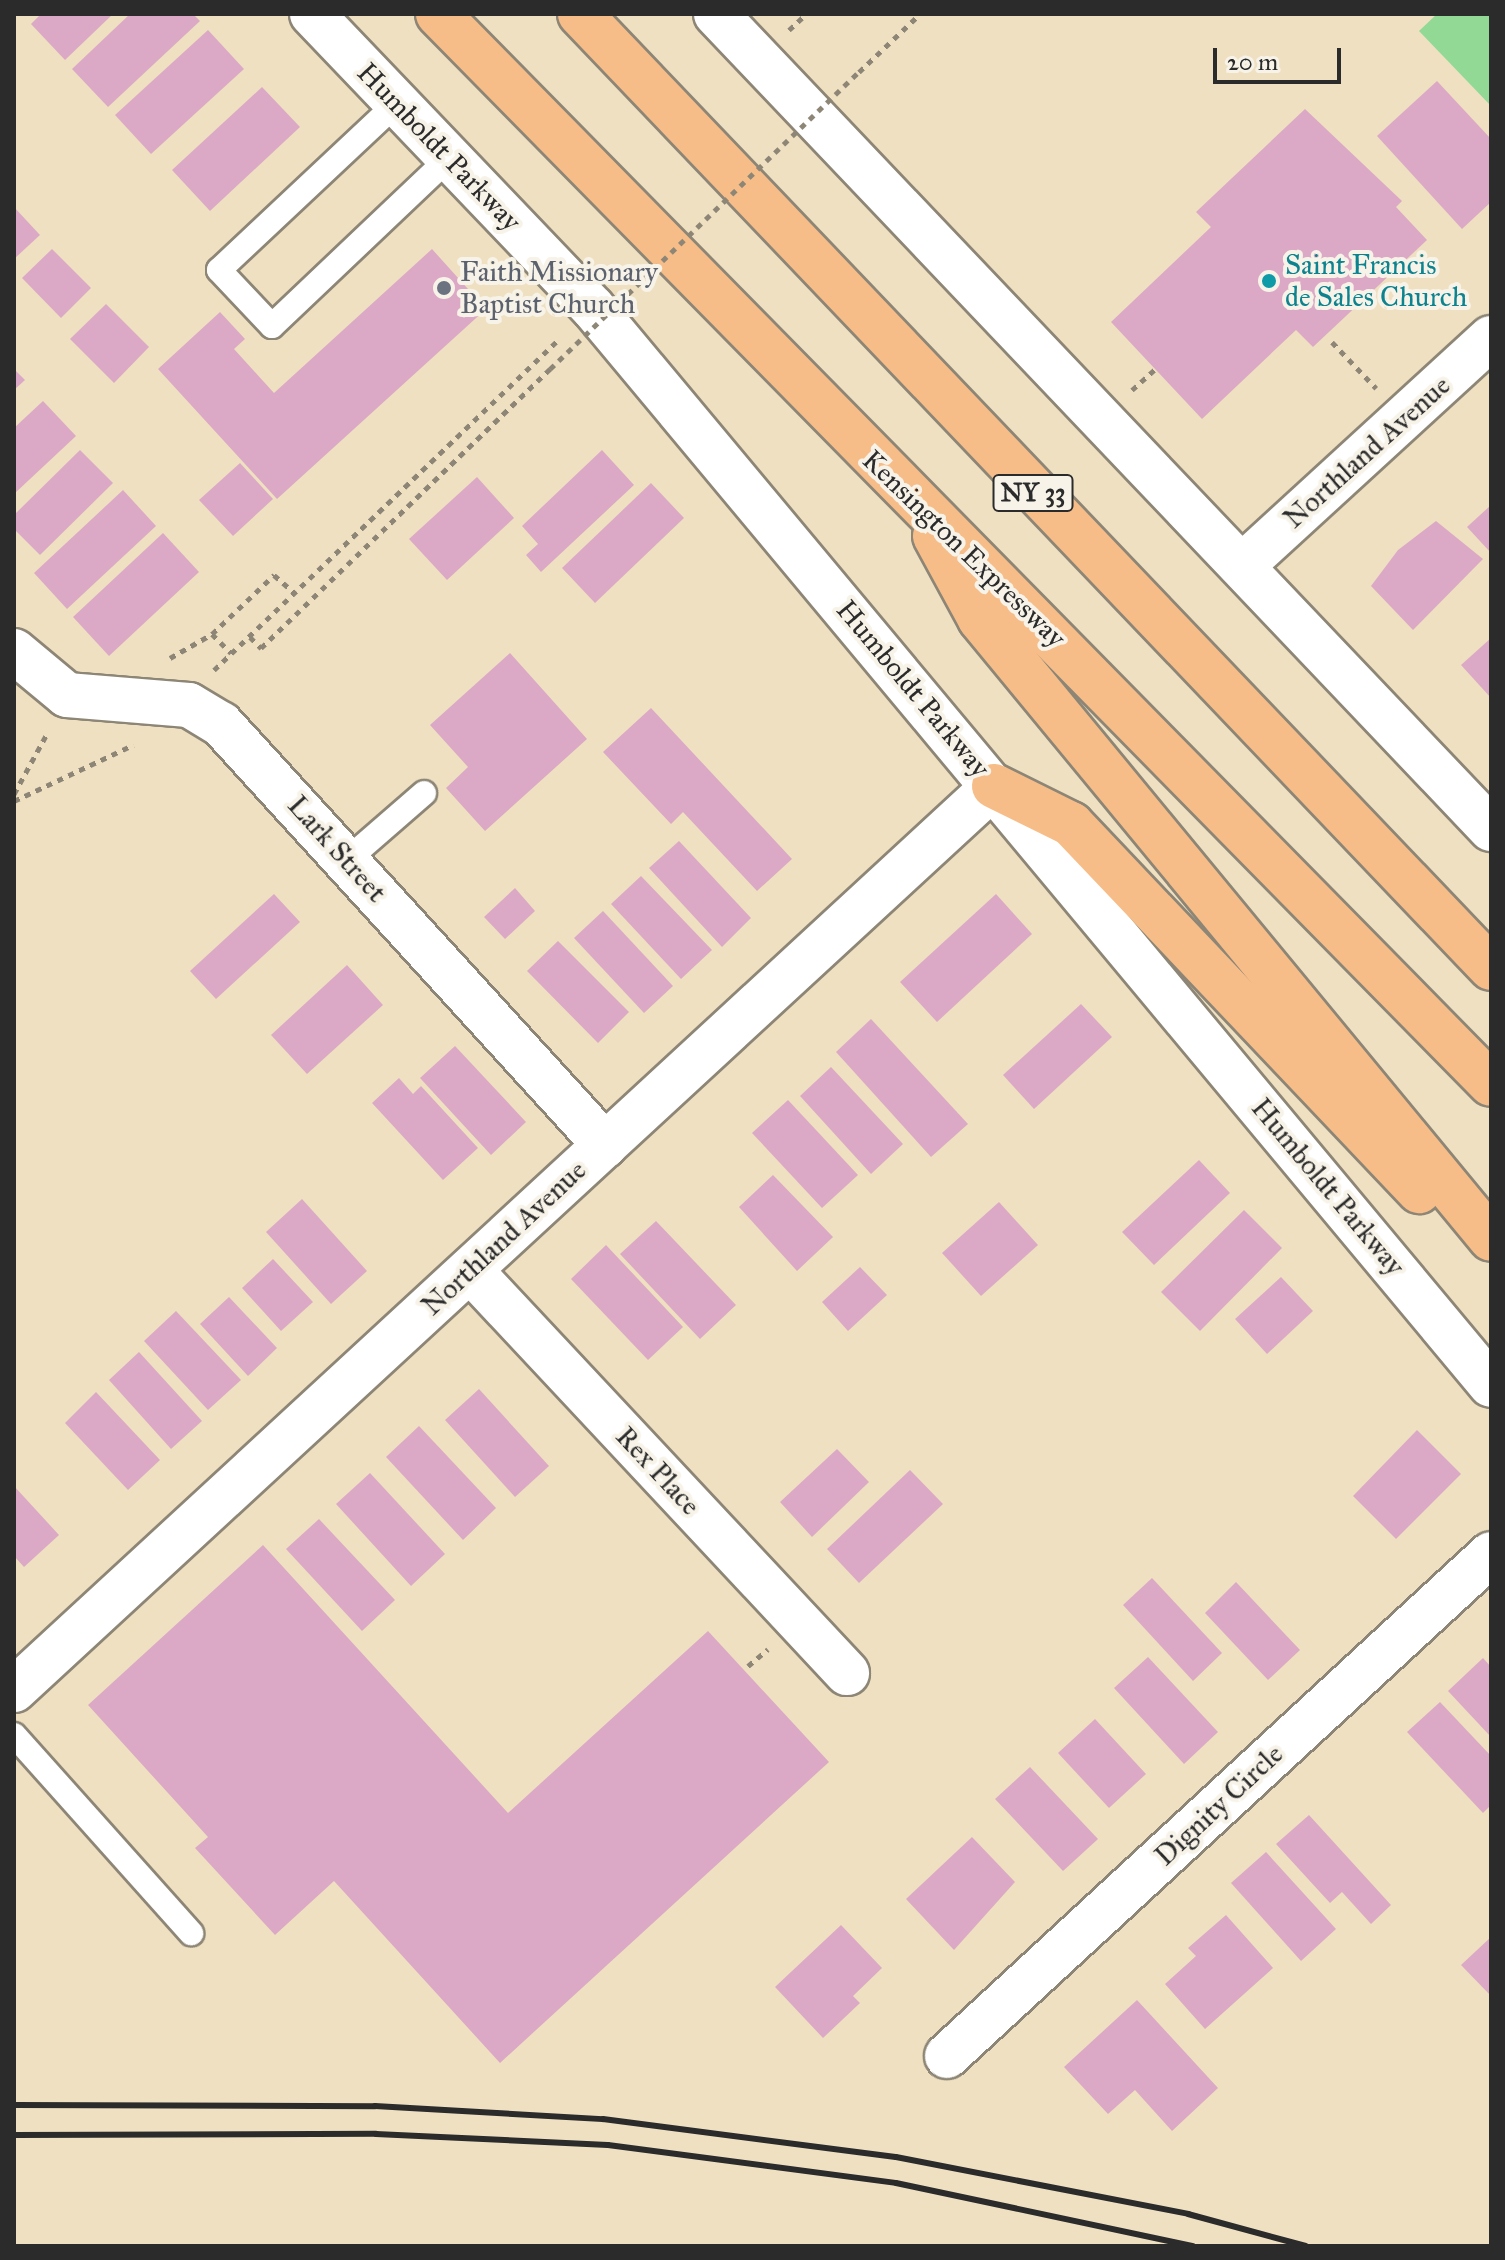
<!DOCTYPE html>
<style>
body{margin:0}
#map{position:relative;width:1505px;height:2260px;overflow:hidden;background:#efe0c1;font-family:"IM FELL Great Primer",serif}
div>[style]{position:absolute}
.green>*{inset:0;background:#91d994}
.building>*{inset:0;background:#dba9c5}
.path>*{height:5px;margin-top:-2.5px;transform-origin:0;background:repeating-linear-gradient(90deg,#8d8676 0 6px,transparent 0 12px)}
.roads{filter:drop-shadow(2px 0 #8d8676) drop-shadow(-2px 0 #8d8676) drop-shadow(0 2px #8d8676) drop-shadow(0 -2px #8d8676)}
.service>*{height:24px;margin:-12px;padding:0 12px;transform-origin:12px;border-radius:12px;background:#fff}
.minor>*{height:44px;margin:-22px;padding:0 22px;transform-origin:22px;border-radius:22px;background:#fff}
.tertiary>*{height:44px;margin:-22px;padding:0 22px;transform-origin:22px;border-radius:22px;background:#fff}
.motorway>*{height:44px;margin:-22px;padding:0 22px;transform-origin:22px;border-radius:22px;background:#f7bd88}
.rail>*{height:6px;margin:-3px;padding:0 3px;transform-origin:3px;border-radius:3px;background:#2b2b2b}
.path-bridge>*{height:5px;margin-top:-2.5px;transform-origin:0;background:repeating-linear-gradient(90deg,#8d8676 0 6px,transparent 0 12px)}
.dots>*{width:22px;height:22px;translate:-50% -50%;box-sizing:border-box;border:4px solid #f7f3e8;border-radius:50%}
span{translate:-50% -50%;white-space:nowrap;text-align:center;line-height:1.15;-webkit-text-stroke:8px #f7f3e8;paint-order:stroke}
.shield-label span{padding:2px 6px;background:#f7f3e8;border:2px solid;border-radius:6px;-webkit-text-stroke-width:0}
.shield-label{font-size:26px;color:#2b2b2b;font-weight:700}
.street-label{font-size:28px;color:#2b2b2b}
.culture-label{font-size:28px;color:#0d838f}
.left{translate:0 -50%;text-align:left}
.worship-label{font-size:28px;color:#5b616d}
.frame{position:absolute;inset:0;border:16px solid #2b2b2b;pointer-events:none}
.scale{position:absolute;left:1213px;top:48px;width:128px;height:36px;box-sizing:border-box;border:4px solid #2b2b2b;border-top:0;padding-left:10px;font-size:24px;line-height:28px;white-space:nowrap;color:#2b2b2b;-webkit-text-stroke:6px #f7f3e8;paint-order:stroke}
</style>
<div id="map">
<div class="green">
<div style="clip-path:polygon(1437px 14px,1491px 14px,1491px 106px,1419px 31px)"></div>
</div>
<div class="building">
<div style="clip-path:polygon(41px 14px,113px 14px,65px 60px,31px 24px)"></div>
<div style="clip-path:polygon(130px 14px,193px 14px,200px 21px,108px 107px,72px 69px)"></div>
<div style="clip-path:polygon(208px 30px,244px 69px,151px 154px,115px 115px)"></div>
<div style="clip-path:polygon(1437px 81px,1491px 139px,1491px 202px,1462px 229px,1377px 136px)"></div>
<div style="clip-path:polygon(262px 87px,300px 127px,210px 211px,172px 170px)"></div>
<div style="clip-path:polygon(1305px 109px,1402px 201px,1396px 207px,1427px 240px,1313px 347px,1296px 330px,1202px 419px,1111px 322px,1211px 227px,1196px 212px)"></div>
<div style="clip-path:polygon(14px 207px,40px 235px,14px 259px)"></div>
<div style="clip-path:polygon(52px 249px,91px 288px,61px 318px,22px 278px)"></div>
<div style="clip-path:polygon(432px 249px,486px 309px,277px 499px,158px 369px,220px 312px,245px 339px,234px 349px,274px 393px)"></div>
<div style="clip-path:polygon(106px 304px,149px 347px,114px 383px,70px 339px)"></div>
<div style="clip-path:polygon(14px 369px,25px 380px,14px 390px)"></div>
<div style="clip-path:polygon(43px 401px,76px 436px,14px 494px,14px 428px)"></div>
<div style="clip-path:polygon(80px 450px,113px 483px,40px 555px,14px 529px,14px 515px)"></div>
<div style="clip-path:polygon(602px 450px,634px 485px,541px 572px,526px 555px,538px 544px,522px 526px)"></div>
<div style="clip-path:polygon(240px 463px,273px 499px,233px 536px,199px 500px)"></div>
<div style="clip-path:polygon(477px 477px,514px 518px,447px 580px,409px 539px)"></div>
<div style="clip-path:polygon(651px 483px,684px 518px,595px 603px,562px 568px)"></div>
<div style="clip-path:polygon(123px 490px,156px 526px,67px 609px,34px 573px)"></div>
<div style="clip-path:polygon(1491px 505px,1491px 553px,1467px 527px)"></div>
<div style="clip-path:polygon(1436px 521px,1483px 559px,1413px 630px,1371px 586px,1398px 550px)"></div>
<div style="clip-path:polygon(163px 533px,199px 572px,109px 656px,73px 617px)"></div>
<div style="clip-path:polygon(1491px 638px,1491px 698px,1461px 665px)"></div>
<div style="clip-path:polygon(510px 653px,587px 739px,485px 831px,446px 788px,468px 767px,430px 725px)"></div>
<div style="clip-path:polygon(651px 708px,792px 859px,757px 891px,683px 812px,671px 824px,603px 752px)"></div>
<div style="clip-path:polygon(679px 841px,751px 918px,722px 947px,649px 868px)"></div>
<div style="clip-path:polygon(641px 876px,712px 950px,681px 979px,611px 904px)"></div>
<div style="clip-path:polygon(515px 888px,535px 911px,505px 939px,484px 917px)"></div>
<div style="clip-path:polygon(274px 894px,300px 922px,216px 999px,190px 971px)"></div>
<div style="clip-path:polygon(996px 894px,1032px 934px,937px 1022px,900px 982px)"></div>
<div style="clip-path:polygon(603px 911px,673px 986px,644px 1013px,574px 938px)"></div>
<div style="clip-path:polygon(558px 941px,629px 1012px,598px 1043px,527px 971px)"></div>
<div style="clip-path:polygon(347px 965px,383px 1005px,307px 1074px,271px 1035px)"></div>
<div style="clip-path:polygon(1081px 1004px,1112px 1037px,1034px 1109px,1003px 1075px)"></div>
<div style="clip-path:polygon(871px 1019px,968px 1124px,931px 1157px,836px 1052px)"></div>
<div style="clip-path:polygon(455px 1046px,526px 1122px,491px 1155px,420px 1078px)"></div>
<div style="clip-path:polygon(831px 1067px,903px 1144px,871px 1174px,800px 1096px)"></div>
<div style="clip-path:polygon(399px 1078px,413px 1094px,421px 1086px,478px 1148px,443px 1180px,372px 1103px)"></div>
<div style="clip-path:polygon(788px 1100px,858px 1175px,822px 1208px,752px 1133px)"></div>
<div style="clip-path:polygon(1199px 1160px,1230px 1193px,1154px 1265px,1122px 1232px)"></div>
<div style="clip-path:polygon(773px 1175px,833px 1237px,797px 1271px,739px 1207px)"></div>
<div style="clip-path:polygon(302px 1199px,367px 1271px,331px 1304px,266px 1232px)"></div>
<div style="clip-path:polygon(999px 1202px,1038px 1245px,981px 1296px,942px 1253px)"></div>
<div style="clip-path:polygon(1244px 1210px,1282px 1248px,1200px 1331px,1161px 1292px)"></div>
<div style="clip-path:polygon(656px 1221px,736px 1305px,700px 1339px,620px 1254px)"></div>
<div style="clip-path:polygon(606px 1245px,683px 1327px,648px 1360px,571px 1279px)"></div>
<div style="clip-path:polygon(273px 1259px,313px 1302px,281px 1331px,242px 1288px)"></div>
<div style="clip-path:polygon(860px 1267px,887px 1295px,848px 1331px,822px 1302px)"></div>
<div style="clip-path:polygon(1281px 1277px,1313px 1311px,1267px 1354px,1235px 1319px)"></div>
<div style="clip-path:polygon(229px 1297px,277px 1348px,248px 1376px,200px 1324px)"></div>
<div style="clip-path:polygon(176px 1311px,241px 1380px,208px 1410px,144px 1341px)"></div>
<div style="clip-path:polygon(139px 1352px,202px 1421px,171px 1449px,109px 1380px)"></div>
<div style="clip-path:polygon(479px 1389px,549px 1466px,515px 1497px,445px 1420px)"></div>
<div style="clip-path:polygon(96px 1392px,160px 1460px,128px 1490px,65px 1423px)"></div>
<div style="clip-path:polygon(419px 1426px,496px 1508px,463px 1540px,386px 1457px)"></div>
<div style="clip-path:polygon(1417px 1430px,1461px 1474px,1396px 1539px,1353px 1496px)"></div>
<div style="clip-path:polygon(837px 1449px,869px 1482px,812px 1537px,780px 1502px)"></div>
<div style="clip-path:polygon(910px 1470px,943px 1504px,859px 1583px,827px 1549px)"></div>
<div style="clip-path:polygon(370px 1473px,445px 1554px,411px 1586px,336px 1504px)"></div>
<div style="clip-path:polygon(14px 1486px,59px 1535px,24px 1567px,14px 1556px)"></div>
<div style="clip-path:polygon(319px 1519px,395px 1600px,362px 1631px,286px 1549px)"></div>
<div style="clip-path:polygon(263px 1545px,508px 1813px,708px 1631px,829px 1762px,500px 2063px,334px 1881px,275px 1935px,195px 1848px,208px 1837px,88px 1705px)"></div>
<div style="clip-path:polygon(1152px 1578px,1222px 1653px,1193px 1681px,1123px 1605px)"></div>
<div style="clip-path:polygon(1236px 1582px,1300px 1650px,1268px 1680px,1205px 1613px)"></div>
<div style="clip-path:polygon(1148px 1657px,1218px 1732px,1184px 1764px,1114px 1688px)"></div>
<div style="clip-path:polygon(1483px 1658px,1491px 1667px,1491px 1737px,1448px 1691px)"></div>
<div style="clip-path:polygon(1440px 1702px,1491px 1756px,1491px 1805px,1483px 1813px,1407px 1732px)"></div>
<div style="clip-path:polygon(1095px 1719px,1146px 1774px,1109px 1808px,1058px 1753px)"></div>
<div style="clip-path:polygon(1030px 1767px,1098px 1839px,1063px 1871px,995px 1799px)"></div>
<div style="clip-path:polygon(1309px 1815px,1391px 1905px,1371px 1924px,1342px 1892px,1330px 1903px,1276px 1844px)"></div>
<div style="clip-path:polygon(972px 1837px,1015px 1882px,954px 1950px,906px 1899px)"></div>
<div style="clip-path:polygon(1266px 1852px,1336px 1929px,1301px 1961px,1231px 1883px)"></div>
<div style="clip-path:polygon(1226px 1915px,1273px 1968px,1205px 2029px,1165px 1984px,1196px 1956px,1188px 1948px)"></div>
<div style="clip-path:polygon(841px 1925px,882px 1968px,853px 1996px,860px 2003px,823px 2038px,775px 1987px)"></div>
<div style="clip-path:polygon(1491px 1937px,1491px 1996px,1461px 1965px)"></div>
<div style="clip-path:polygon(1137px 2000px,1218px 2088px,1172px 2131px,1135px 2090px,1108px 2114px,1064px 2067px)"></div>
</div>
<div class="path">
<div style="left:789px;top:30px;width:23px;rotate:-43deg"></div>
<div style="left:859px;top:72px;width:84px;rotate:-43.6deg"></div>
<div style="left:1332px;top:342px;width:64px;rotate:46.3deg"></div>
<div style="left:1132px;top:390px;width:30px;rotate:-42deg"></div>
<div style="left:212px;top:634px;width:27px;rotate:45deg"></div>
<div style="left:250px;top:637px;width:16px;rotate:45deg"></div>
<div style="left:261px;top:648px;width:402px;rotate:-44deg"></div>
<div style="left:170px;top:658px;width:48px;rotate:-29.7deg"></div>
<div style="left:212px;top:634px;width:86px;rotate:-43.6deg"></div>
<div style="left:274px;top:575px;width:28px;rotate:41deg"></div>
<div style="left:214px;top:670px;width:475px;rotate:-43.8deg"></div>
<div style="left:14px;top:794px;width:71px;rotate:-61.3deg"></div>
<div style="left:14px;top:801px;width:132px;rotate:-25.2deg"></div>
<div style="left:748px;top:1666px;width:26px;rotate:-40deg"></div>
</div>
<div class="roads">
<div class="service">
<div style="left:397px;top:103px;width:244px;rotate:136.8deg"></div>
<div style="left:219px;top:270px;width:77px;rotate:46.6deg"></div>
<div style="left:272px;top:326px;width:244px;rotate:-43.5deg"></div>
<div style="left:347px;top:860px;width:102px;rotate:-41deg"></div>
<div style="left:14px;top:1735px;width:266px;rotate:48.2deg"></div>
</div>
<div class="minor">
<div style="left:1243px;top:565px;width:336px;rotate:-42.5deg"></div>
<div style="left:14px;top:651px;width:69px;rotate:39.7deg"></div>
<div style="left:67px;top:695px;width:122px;rotate:4.7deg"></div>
<div style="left:189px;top:705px;width:37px;rotate:31deg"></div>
<div style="left:221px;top:724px;width:570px;rotate:47.63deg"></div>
<div style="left:470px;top:1270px;width:552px;rotate:46.91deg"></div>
<div style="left:14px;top:1690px;width:1333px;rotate:-42.69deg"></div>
<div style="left:947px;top:2056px;width:740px;rotate:-42.7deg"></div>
</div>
<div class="tertiary">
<div style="left:312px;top:14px;width:407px;rotate:46.3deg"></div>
<div style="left:593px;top:308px;width:1402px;rotate:50.18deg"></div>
<div style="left:716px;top:14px;width:1125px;rotate:46.44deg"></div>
</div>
<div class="motorway">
<div style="left:438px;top:14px;width:1501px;rotate:45.46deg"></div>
<div style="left:580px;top:14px;width:1319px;rotate:46.32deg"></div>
<div style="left:935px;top:536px;width:94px;rotate:61.5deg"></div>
<div style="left:980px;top:619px;width:803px;rotate:50.5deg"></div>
<div style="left:994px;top:786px;width:86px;rotate:26.3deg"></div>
<div style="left:1071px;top:824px;width:506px;rotate:46.52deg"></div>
</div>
</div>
<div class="rail">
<div style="left:14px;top:2105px;width:361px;rotate:0.2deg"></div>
<div style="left:375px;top:2106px;width:228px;rotate:3.3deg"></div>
<div style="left:603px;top:2119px;width:295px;rotate:7.4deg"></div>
<div style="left:896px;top:2157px;width:298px;rotate:11deg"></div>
<div style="left:1188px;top:2214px;width:122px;rotate:15.2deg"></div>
<div style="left:14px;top:2135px;width:362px;rotate:-0.2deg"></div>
<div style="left:376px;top:2134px;width:232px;rotate:2.7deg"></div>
<div style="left:608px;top:2145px;width:290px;rotate:7.5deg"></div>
<div style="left:896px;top:2183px;width:304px;rotate:12deg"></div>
</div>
<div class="path-bridge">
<div style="left:550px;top:369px;width:429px;rotate:-43.9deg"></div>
</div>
<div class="dots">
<div style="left:1269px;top:281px;background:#0f9aa8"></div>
<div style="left:444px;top:288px;background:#6b7280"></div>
</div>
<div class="shield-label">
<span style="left:1033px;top:493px">NY 33</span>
</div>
<div class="street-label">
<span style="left:439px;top:147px;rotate:46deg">Humboldt Parkway</span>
<span style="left:1367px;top:452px;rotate:-42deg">Northland Avenue</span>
<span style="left:964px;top:549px;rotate:44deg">Kensington Expressway</span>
<span style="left:913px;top:689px;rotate:50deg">Humboldt Parkway</span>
<span style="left:337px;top:849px;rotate:48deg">Lark Street</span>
<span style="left:1328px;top:1187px;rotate:50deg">Humboldt Parkway</span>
<span style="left:504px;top:1238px;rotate:-43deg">Northland Avenue</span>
<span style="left:658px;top:1471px;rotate:47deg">Rex Place</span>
<span style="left:1219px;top:1805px;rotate:-43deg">Dignity Circle</span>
</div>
<div class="culture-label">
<span class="left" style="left:1285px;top:281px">Saint Francis<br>de Sales Church</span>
</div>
<div class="worship-label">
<span class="left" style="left:460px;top:288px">Faith Missionary<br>Baptist Church</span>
</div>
<div class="frame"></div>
<div class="scale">20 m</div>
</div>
